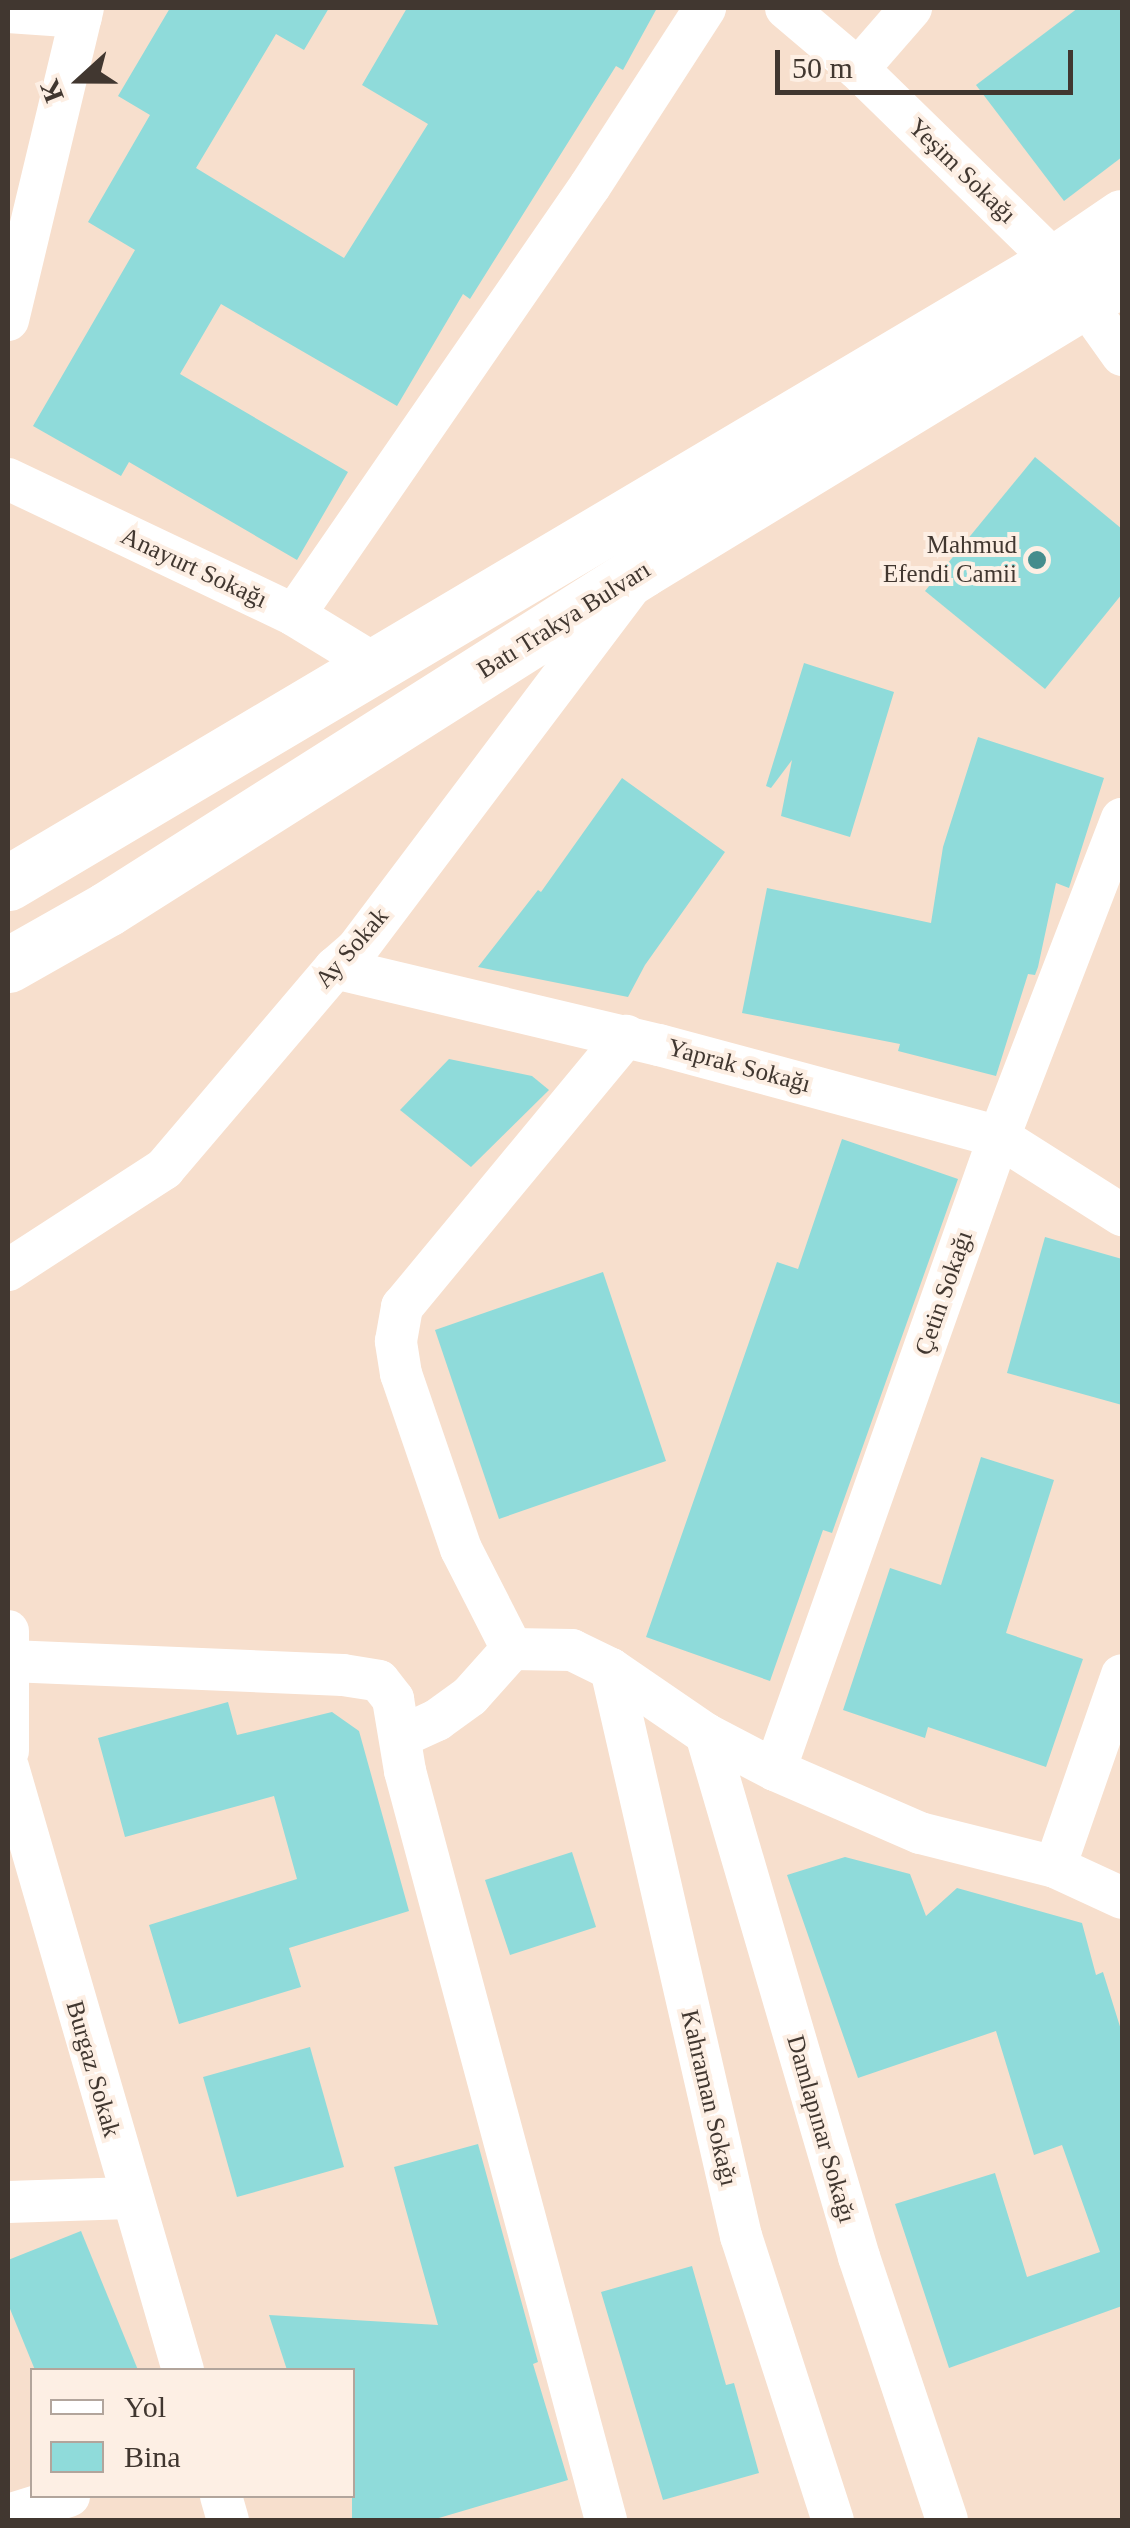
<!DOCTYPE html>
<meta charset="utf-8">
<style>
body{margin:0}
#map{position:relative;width:1130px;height:2528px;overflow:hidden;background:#f7dfcd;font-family:"Times New Roman",serif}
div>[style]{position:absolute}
.building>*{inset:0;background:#8fdbda}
.minor>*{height:42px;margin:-21px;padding:0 21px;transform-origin:21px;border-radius:21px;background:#fff}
.major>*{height:55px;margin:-27.5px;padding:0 27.5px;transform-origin:27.5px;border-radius:27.5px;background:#fff}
.dots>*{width:28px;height:28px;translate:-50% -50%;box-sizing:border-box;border:5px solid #fdefe4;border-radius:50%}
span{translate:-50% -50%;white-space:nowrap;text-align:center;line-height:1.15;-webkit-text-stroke:8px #fdefe4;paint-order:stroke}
.street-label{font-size:25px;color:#413730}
.poi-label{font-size:25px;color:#413730}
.right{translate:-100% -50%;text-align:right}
.frame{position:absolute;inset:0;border:10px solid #413730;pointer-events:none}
.legend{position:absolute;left:30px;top:2368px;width:325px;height:130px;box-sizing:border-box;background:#fdefe4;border:2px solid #b2a59c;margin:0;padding:12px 18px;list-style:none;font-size:30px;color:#413730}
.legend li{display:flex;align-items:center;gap:20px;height:50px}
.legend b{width:50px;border:2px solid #b2a59c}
.north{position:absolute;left:30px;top:30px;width:100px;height:100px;-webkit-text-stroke:8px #fdefe4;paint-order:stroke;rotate:249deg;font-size:28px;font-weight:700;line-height:40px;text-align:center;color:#413730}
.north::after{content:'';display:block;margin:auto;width:35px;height:45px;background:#413730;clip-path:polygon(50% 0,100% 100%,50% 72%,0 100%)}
.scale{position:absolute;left:775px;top:50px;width:298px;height:45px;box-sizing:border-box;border:5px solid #413730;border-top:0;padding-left:12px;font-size:30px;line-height:35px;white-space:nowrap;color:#413730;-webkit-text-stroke:8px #fdefe4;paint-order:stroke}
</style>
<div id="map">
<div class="building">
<div style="clip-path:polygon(170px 8px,329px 8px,304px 50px,276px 34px,196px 168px,344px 258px,428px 124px,362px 85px,407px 8px,657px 8px,623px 70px,616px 66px,470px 299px,463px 294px,397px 406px,221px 304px,180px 374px,348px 472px,297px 560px,129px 462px,121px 476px,33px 426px,135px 250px,88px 222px,150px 115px,118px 96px)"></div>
<div style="clip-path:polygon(1078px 8px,1122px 8px,1122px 157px,1064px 201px,976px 85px)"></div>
<div style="clip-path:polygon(1035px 457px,1122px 529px,1122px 594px,1045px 689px,925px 591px)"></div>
<div style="clip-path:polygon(804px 663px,894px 692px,850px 837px,781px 816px,792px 760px,771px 788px,766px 786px)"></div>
<div style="clip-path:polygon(978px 737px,1104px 778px,1069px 888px,1056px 883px,1038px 967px,1035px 975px,1028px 974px,996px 1076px,898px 1051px,900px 1044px,742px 1013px,767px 888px,931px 923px,943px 847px)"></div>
<div style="clip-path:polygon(622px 778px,725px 852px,645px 965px,628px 997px,478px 967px,538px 890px,541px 892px)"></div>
<div style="clip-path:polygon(449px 1059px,532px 1076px,549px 1090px,471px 1167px,400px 1110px)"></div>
<div style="clip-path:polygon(842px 1139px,958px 1179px,832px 1533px,823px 1530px,770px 1681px,646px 1637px,777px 1262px,798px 1269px)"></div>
<div style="clip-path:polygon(1045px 1237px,1122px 1259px,1122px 1405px,1007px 1373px)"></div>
<div style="clip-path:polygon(603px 1272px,666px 1461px,499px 1519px,435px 1330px)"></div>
<div style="clip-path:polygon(981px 1457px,1054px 1480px,1006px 1633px,1083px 1659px,1046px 1767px,928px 1727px,925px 1738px,843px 1710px,890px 1568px,941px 1585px)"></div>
<div style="clip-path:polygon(228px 1702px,237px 1735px,332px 1712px,359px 1731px,409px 1911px,289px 1948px,301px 1987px,179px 2024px,149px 1925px,297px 1879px,274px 1796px,125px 1837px,98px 1738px)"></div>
<div style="clip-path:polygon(572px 1852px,596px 1927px,510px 1955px,485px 1880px)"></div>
<div style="clip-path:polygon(845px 1857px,910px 1874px,926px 1916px,957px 1888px,1082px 1923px,1096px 1975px,1103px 1972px,1122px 2033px,1122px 2306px,949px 2368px,895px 2204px,995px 2173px,1027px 2277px,1100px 2252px,1062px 2145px,1034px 2155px,996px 2031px,858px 2078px,787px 1875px)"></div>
<div style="clip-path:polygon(310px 2047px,344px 2167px,237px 2197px,203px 2077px)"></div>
<div style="clip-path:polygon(478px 2144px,538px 2362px,533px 2364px,568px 2480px,432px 2520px,352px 2520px,352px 2370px,287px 2370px,269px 2315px,438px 2325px,394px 2167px)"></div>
<div style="clip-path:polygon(81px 2231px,138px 2370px,35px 2370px,8px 2304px,8px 2260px)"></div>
<div style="clip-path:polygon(692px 2266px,726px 2385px,734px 2383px,759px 2473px,663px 2500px,601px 2292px)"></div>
</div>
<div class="minor">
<div style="left:786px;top:8px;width:94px;rotate:40.3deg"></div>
<div style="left:858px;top:69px;width:277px;rotate:44.3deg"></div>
<div style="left:1056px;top:262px;width:114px;rotate:54.6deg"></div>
<div style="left:8px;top:12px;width:73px;rotate:3.9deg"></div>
<div style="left:858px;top:69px;width:81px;rotate:-49deg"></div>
<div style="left:8px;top:320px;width:321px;rotate:-76.5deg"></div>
<div style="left:8px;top:479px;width:317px;rotate:25.4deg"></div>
<div style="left:294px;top:615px;width:96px;rotate:31.4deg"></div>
<div style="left:294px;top:615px;width:521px;rotate:-55.4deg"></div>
<div style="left:590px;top:186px;width:212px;rotate:-57.1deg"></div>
<div style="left:335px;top:968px;width:333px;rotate:13.4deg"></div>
<div style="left:659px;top:1045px;width:352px;rotate:15.1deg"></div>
<div style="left:999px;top:1137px;width:146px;rotate:32.4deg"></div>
<div style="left:8px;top:1270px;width:186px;rotate:-32.9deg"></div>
<div style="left:164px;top:1169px;width:264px;rotate:-49.6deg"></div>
<div style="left:335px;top:968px;width:29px;rotate:-41deg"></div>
<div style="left:357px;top:949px;width:456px;rotate:-53deg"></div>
<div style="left:8px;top:1631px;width:120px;rotate:90deg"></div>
<div style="left:512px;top:1649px;width:112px;rotate:-117deg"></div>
<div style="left:461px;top:1549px;width:185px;rotate:-108.9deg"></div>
<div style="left:401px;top:1374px;width:33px;rotate:-99deg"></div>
<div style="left:396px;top:1341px;width:35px;rotate:-80deg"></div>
<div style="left:402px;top:1307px;width:352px;rotate:-50.4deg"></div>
<div style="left:10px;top:1661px;width:333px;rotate:2.4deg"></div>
<div style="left:343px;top:1675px;width:36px;rotate:9deg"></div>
<div style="left:379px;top:1681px;width:23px;rotate:52deg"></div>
<div style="left:393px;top:1699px;width:73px;rotate:80.5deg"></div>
<div style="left:405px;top:1771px;width:776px;rotate:74.98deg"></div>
<div style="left:611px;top:1669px;width:582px;rotate:77.09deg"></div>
<div style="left:741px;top:2236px;width:299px;rotate:72.1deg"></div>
<div style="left:706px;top:1734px;width:545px;rotate:73.69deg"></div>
<div style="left:859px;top:2257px;width:277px;rotate:71.5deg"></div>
<div style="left:400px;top:1737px;width:41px;rotate:-24.7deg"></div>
<div style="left:437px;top:1720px;width:41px;rotate:-36deg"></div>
<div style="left:470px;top:1696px;width:63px;rotate:-48.2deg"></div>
<div style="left:512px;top:1649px;width:60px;rotate:1deg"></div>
<div style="left:572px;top:1650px;width:43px;rotate:26deg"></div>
<div style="left:611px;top:1669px;width:115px;rotate:34.4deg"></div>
<div style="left:706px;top:1734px;width:78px;rotate:27.6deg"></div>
<div style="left:775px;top:1770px;width:158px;rotate:23.5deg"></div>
<div style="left:920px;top:1833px;width:139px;rotate:14.1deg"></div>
<div style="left:1055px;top:1867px;width:74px;rotate:24.8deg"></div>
<div style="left:8px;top:1767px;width:628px;rotate:73.82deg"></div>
<div style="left:775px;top:1770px;width:671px;rotate:-70.51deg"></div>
<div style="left:999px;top:1137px;width:341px;rotate:-68.9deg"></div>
<div style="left:1055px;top:1867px;width:203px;rotate:-70.8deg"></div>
<div style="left:8px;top:2202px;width:122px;rotate:-1.9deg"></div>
<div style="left:221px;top:2496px;width:25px;rotate:74deg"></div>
<div style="left:8px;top:2515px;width:64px;rotate:-17.3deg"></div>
</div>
<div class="major">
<div style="left:8px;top:883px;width:1218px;rotate:-30.65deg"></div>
<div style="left:1056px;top:262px;width:80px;rotate:-34.3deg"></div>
<div style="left:8px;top:965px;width:114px;rotate:-29.5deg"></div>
<div style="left:107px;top:909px;width:633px;rotate:-32.36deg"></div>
<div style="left:642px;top:570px;width:562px;rotate:-31.31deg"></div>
</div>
<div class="dots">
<div style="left:1037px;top:560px;background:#458d8d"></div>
</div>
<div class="street-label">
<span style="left:962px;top:171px;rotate:44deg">Yeşim Sokağı</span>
<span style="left:194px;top:568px;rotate:25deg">Anayurt Sokağı</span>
<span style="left:564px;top:620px;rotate:-32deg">Batı Trakya Bulvarı</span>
<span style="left:352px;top:948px;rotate:-49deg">Ay Sokak</span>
<span style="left:739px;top:1066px;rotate:15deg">Yaprak Sokağı</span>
<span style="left:944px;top:1293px;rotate:-71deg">Çetin Sokağı</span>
<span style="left:93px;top:2069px;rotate:74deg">Burgaz Sokak</span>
<span style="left:709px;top:2098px;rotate:77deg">Kahraman Sokağı</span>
<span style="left:821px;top:2129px;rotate:74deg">Damlapınar Sokağı</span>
</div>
<div class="poi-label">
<span class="right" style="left:1017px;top:560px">Mahmud<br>Efendi Camii</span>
</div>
<div class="frame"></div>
<ul class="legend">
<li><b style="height:12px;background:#fff"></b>Yol</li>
<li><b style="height:28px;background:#8fdbda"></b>Bina</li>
</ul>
<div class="north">K</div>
<div class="scale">50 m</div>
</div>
